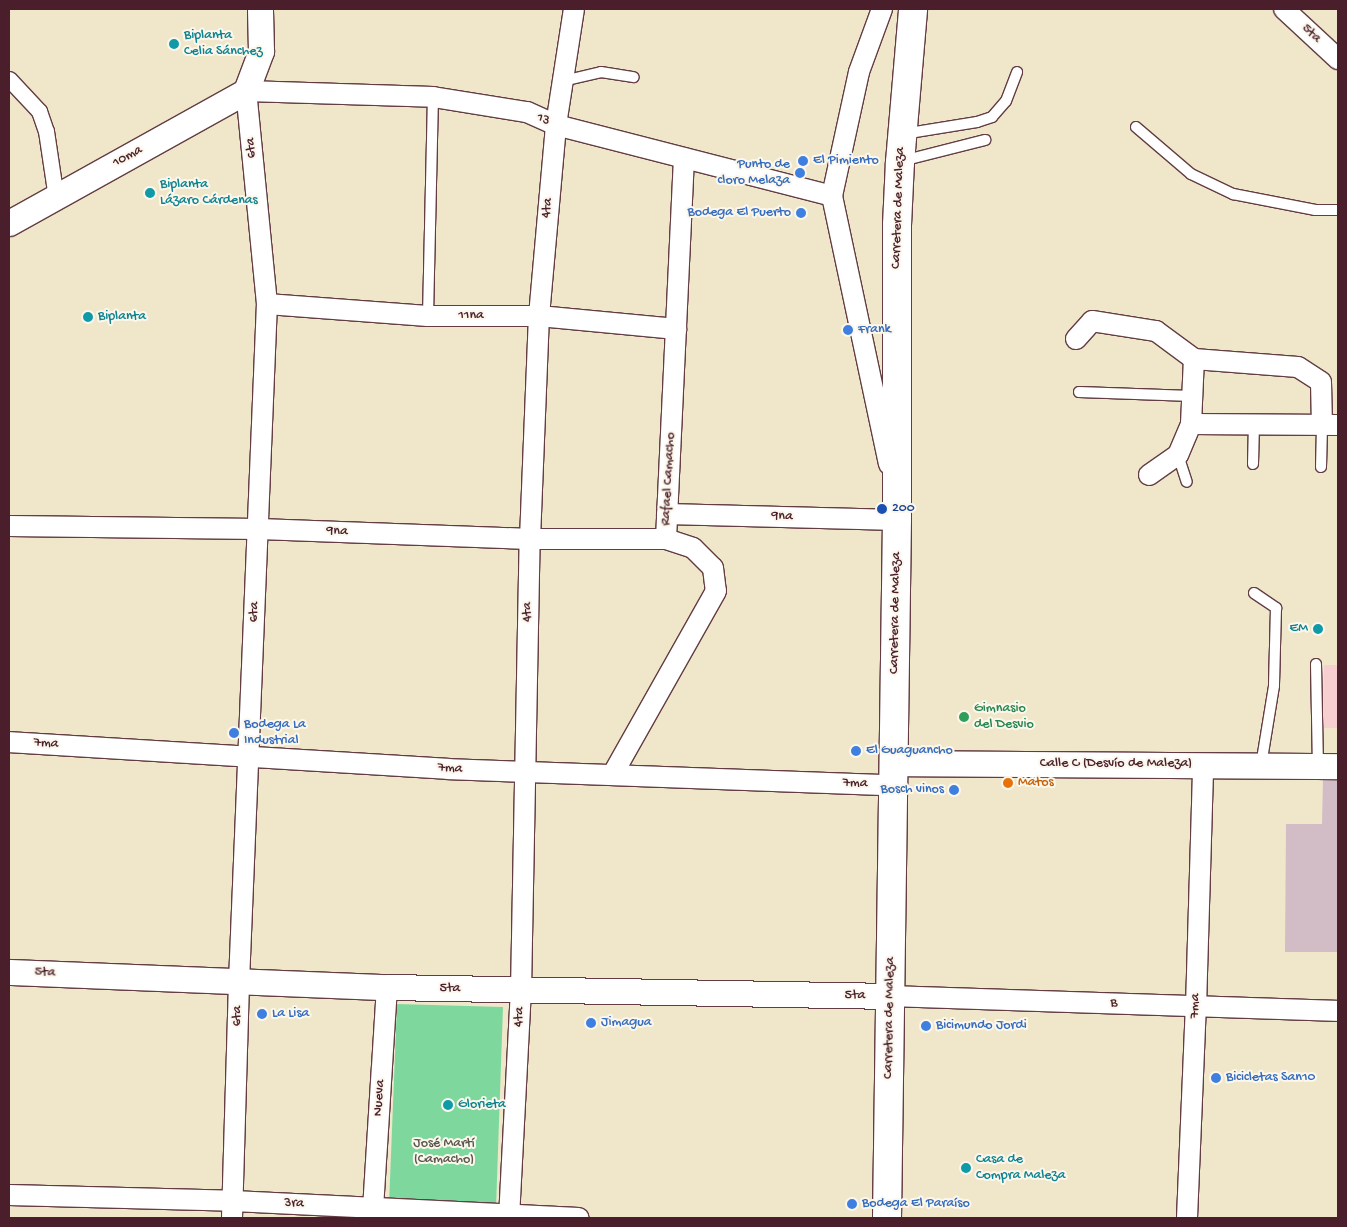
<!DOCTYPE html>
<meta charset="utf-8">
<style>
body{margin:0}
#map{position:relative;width:1347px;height:1227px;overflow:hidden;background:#f0e7cb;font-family:"Gochi Hand",sans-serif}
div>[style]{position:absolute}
.built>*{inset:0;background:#f7cfd1}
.industrial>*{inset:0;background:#d2bdc6}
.green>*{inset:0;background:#7ed89e}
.roads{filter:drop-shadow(1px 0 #633d43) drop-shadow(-1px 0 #633d43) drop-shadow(0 1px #633d43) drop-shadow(0 -1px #633d43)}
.service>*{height:10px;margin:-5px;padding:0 5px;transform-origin:5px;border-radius:5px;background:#fff}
.pedestrian>*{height:15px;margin:-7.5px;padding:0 7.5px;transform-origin:7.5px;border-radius:7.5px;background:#fff}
.minor>*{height:20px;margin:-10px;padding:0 10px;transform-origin:10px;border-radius:10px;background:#fff}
.tertiary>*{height:25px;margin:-12.5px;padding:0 12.5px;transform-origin:12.5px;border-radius:12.5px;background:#fff}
.secondary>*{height:28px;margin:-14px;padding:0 14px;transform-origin:14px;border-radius:14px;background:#fff}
.dots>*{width:14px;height:14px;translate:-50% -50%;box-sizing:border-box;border:2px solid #fbf7ec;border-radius:50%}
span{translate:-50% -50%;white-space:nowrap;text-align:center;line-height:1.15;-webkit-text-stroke:4px #fbf7ec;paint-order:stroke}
.street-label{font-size:14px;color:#4a1f2b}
.culture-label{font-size:14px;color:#0d838f}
.left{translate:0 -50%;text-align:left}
.right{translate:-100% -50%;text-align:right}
.shop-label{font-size:14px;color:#366cbe}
.transit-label{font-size:14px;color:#164399}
.leisure-label{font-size:14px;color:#27864d}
.food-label{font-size:14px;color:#c56008}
.park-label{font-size:14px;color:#5a564e}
.frame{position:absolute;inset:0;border:10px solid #4a1f2b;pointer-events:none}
</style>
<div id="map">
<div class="built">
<div style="clip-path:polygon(1324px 665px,1338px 665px,1338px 728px,1323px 728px)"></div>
</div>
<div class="industrial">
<div style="clip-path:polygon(1323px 778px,1338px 779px,1338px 952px,1285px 952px,1286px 824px,1322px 824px)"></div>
</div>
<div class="green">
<div style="clip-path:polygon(397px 1004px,503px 1007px,496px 1208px,389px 1205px)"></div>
</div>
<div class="roads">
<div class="service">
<div style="left:563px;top:81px;width:39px;rotate:-13deg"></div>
<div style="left:601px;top:72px;width:33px;rotate:9deg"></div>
<div style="left:1136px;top:127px;width:72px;rotate:40.5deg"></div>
<div style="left:1191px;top:174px;width:47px;rotate:25.5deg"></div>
<div style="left:1233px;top:194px;width:84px;rotate:11deg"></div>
<div style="left:1315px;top:210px;width:23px"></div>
<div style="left:903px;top:134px;width:75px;rotate:-9.2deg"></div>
<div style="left:977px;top:122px;width:16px;rotate:-18deg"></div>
<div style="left:992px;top:117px;width:21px;rotate:-49deg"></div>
<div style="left:1006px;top:101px;width:31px;rotate:-69deg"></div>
<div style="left:902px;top:161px;width:86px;rotate:-14.2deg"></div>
<div style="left:428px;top:316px;width:219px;rotate:-88.7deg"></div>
<div style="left:1079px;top:392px;width:113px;rotate:2deg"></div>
<div style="left:1178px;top:455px;width:28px;rotate:72deg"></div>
<div style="left:1253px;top:464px;width:41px;rotate:-88.6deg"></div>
<div style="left:1321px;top:467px;width:42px;rotate:-88.6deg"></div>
<div style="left:1254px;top:593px;width:27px;rotate:34deg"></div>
<div style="left:1276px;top:608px;width:78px;rotate:91.5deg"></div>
<div style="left:1274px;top:686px;width:80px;rotate:99.3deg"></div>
<div style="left:1316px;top:664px;width:102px;rotate:88.9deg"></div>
</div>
<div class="pedestrian">
<div style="left:9px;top:79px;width:44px;rotate:46.8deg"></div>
<div style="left:39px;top:111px;width:21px;rotate:71deg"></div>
<div style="left:46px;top:131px;width:68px;rotate:81.5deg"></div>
</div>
<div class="minor">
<div style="left:882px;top:9px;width:67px;rotate:110.1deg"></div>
<div style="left:859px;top:72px;width:127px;rotate:102.3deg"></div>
<div style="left:832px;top:196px;width:274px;rotate:78deg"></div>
<div style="left:1284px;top:9px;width:74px;rotate:42.8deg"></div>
<div style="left:267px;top:304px;width:161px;rotate:4.3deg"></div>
<div style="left:428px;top:316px;width:111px"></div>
<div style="left:539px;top:316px;width:138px;rotate:5.4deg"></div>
<div style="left:1076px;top:339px;width:24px;rotate:-48deg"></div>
<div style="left:1092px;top:321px;width:65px;rotate:8.9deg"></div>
<div style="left:1156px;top:331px;width:47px;rotate:36.4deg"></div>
<div style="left:1194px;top:359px;width:104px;rotate:4.4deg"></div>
<div style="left:1298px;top:367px;width:27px;rotate:33deg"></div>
<div style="left:1321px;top:382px;width:43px;rotate:88.7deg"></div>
<div style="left:1191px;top:424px;width:147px;rotate:0.4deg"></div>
<div style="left:1149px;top:475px;width:35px;rotate:-35deg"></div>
<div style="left:1178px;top:455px;width:34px;rotate:-67deg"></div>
<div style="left:1191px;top:424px;width:65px;rotate:-87.4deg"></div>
<div style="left:667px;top:514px;width:230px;rotate:1.5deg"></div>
<div style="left:9px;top:526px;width:250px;rotate:0.7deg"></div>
<div style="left:259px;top:529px;width:271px;rotate:2.1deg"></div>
<div style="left:530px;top:539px;width:136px"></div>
<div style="left:666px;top:539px;width:28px;rotate:18deg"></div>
<div style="left:693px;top:548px;width:28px;rotate:45deg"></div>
<div style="left:713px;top:568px;width:23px;rotate:83deg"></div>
<div style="left:716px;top:591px;width:210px;rotate:119.4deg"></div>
<div style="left:666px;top:539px;width:381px;rotate:-87.3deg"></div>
<div style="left:9px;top:742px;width:440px;rotate:3.5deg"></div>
<div style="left:448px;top:769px;width:445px;rotate:2.1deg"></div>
<div style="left:891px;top:996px;width:447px;rotate:1.9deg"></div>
<div style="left:9px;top:1195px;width:224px;rotate:1.5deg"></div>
<div style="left:233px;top:1201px;width:346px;rotate:2.8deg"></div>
<div style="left:373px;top:1209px;width:222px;rotate:-86.4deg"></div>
<div style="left:232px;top:1218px;width:236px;rotate:-88.3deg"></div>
<div style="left:239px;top:982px;width:679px;rotate:-87.64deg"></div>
<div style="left:267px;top:304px;width:214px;rotate:-95.6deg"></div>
<div style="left:246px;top:91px;width:187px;rotate:1.8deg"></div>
<div style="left:433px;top:97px;width:95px;rotate:9.1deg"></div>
<div style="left:527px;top:112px;width:32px;rotate:24deg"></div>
<div style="left:556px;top:125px;width:285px;rotate:14.4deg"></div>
<div style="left:509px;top:1218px;width:227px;rotate:-87deg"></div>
<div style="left:521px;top:991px;width:452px;rotate:-88.9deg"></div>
<div style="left:530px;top:539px;width:223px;rotate:-87.7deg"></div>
<div style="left:539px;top:316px;width:192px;rotate:-84.9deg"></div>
<div style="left:556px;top:125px;width:117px;rotate:-81.2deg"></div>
<div style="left:1187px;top:1218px;width:211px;rotate:-87.6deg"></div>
<div style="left:1196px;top:1007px;width:243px;rotate:-88.3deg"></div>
</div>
<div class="tertiary">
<div style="left:9px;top:223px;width:271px;rotate:-29.1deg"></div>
<div style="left:246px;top:91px;width:43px;rotate:-69.4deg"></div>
<div style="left:261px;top:51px;width:42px;rotate:-91.4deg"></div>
<div style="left:893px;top:763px;width:445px;rotate:0.4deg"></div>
<div style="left:9px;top:972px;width:378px;rotate:2.3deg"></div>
<div style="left:387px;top:987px;width:504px;rotate:1.02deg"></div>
</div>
<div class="secondary">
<div style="left:887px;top:1218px;width:698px;rotate:-89.18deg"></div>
<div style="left:897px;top:520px;width:295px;rotate:-90deg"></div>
<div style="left:897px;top:225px;width:63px;rotate:-87.3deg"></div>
<div style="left:900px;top:162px;width:154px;rotate:-85.1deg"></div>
</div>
</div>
<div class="dots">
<div style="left:174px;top:44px;background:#0f9aa8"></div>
<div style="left:803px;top:161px;background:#3f7fe0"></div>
<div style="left:800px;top:173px;background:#3f7fe0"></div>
<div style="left:150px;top:193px;background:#0f9aa8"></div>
<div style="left:801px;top:213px;background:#3f7fe0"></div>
<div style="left:88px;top:317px;background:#0f9aa8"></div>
<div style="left:848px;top:330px;background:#3f7fe0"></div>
<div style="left:882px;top:509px;background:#1a4fb4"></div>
<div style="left:1318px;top:629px;background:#0f9aa8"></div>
<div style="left:964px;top:717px;background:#2e9e5b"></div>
<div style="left:234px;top:733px;background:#3f7fe0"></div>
<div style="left:856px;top:751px;background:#3f7fe0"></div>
<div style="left:1008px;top:783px;background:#e8710a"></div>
<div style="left:954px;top:790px;background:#3f7fe0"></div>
<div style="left:262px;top:1014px;background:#3f7fe0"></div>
<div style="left:591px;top:1023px;background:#3f7fe0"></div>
<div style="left:926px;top:1026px;background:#3f7fe0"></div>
<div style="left:1216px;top:1078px;background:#3f7fe0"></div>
<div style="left:448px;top:1105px;background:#0f9aa8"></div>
<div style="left:966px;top:1168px;background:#0f9aa8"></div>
<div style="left:852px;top:1204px;background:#3f7fe0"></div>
</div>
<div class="street-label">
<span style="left:1311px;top:34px;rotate:43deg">5ta</span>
<span style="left:543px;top:120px;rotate:24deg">13</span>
<span style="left:252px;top:148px;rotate:-95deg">6ta</span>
<span style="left:128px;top:157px;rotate:-29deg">10ma</span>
<span style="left:548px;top:208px;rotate:-85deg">4ta</span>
<span style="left:899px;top:208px;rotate:-88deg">Carretera de Maleza</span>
<span style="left:471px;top:316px">11na</span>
<span style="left:669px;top:479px;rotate:-87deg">Rafael Camacho</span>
<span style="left:782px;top:517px;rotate:2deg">9na</span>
<span style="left:337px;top:532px;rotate:2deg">9na</span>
<span style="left:255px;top:612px;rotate:-88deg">6ta</span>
<span style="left:528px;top:612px;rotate:-89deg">4ta</span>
<span style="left:896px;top:613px;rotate:-89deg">Carretera de Maleza</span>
<span style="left:46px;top:744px;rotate:3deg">7ma</span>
<span style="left:1116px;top:764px">Calle C (Desvío de Maleza)</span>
<span style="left:450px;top:769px;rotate:3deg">7ma</span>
<span style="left:855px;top:784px;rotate:2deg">7ma</span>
<span style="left:45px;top:973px;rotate:3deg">5ta</span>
<span style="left:450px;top:989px;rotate:1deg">5ta</span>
<span style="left:855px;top:996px;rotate:1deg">5ta</span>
<span style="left:1114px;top:1004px;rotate:2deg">B</span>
<span style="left:1196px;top:1006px;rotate:-88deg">7ma</span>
<span style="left:238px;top:1016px;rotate:-89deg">6ta</span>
<span style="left:520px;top:1017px;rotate:-87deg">4ta</span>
<span style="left:890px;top:1018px;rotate:-89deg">Carretera de Maleza</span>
<span style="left:380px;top:1098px;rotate:-86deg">Nueva</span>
<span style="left:294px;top:1204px;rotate:3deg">3ra</span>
</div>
<div class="culture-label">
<span class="left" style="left:184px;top:44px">Biplanta<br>Celia Sánchez</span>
<span class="left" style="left:160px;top:193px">Biplanta<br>Lázaro Cárdenas</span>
<span class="left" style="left:98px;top:317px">Biplanta</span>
<span class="right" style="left:1308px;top:629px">EM</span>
<span class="left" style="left:458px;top:1105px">Glorieta</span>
<span class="left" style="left:976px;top:1168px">Casa de<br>Compra Maleza</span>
</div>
<div class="shop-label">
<span class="left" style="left:813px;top:161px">El Pimiento</span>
<span class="right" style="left:790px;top:173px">Punto de<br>cloro Melaza</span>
<span class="right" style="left:791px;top:213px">Bodega El Puerto</span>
<span class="left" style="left:858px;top:330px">Frank</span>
<span class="left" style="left:244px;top:733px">Bodega La<br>Industrial</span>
<span class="left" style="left:866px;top:751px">El Guaguancho</span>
<span class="right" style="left:944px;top:790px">Bosch vinos</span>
<span class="left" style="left:272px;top:1014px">La Lisa</span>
<span class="left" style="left:601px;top:1023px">Jimagua</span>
<span class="left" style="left:936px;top:1026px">Bicimundo Jordi</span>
<span class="left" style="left:1226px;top:1078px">Bicicletas San10</span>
<span class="left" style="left:862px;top:1204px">Bodega El Paraíso</span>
</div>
<div class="transit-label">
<span class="left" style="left:892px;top:509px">200</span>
</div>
<div class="leisure-label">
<span class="left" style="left:974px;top:717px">Gimnasio<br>del Desvio</span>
</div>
<div class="food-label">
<span class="left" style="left:1018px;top:783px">Matos</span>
</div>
<div class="park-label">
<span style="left:444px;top:1152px">José Martí<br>(Camacho)</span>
</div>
<div class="frame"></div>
</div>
